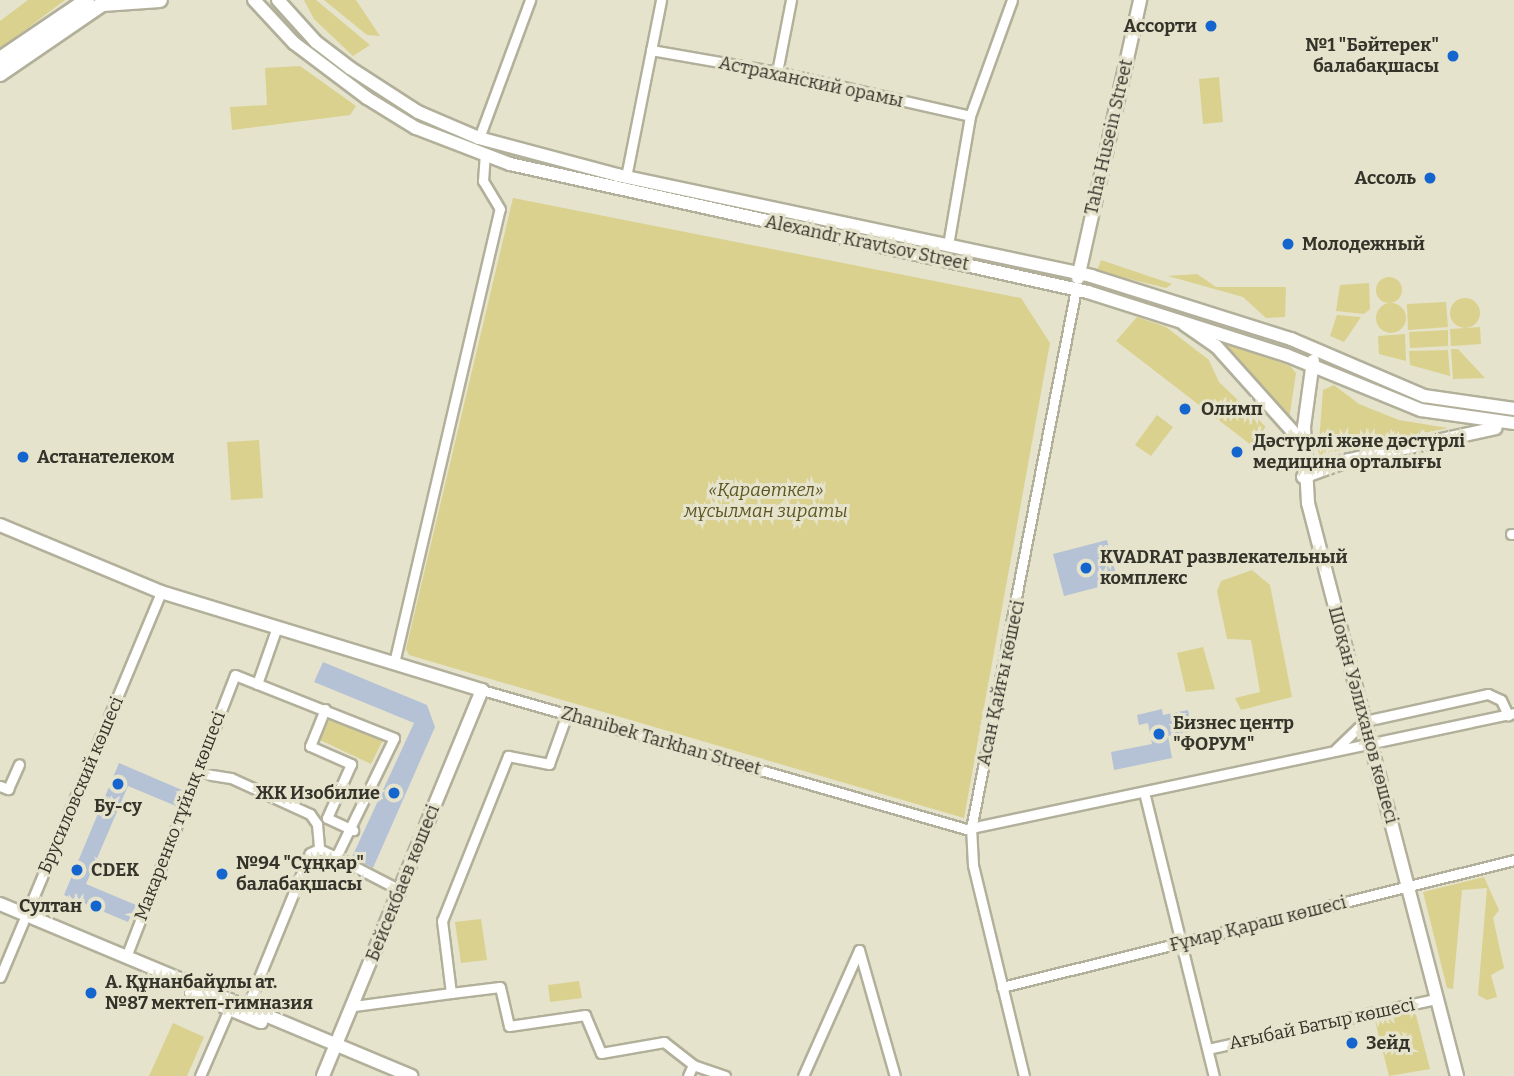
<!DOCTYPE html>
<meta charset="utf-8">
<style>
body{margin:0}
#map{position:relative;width:1514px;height:1076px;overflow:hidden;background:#e5e3cc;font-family:Bitter,serif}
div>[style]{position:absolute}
.green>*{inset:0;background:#dad18f}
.round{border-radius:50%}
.building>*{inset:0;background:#b5c2d5}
.roads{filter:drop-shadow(2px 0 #b2b09a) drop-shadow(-2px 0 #b2b09a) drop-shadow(0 2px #b2b09a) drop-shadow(0 -2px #b2b09a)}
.street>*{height:9px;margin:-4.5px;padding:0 4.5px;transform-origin:4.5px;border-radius:4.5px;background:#fff}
.secondary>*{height:12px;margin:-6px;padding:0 6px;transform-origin:6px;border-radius:6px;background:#fff}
.primary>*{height:14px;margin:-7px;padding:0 7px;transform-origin:7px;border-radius:7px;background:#fff}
.dots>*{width:19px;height:19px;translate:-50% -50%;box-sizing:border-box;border:4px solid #e5e3cc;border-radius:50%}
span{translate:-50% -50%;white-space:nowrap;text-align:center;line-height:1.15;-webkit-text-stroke:6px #e5e3cc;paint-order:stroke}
.poi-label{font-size:18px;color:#35342b;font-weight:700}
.right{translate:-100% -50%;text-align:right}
.left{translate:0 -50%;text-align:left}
.street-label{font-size:18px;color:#35342b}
.park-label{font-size:18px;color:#5d5623;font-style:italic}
</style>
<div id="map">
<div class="green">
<div style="clip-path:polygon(28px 0,65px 0,0 49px,0 21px)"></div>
<div style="clip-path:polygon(304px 0,316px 0,370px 45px,353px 56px,314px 19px)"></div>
<div style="clip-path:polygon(324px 0,356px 0,380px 36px,367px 35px)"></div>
<div style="clip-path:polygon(300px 66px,356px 106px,350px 115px,232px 130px,230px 107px,267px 105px,265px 68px)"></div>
<div style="clip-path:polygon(1219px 77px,1223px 122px,1203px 124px,1199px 79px)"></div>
<div style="clip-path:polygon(513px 198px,1021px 298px,1050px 343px,964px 818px,409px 655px,406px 649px)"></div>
<div style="clip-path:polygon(1101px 260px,1172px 284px,1166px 288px,1097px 271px)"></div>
<div style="clip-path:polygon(1197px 274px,1216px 287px,1286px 287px,1285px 317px,1266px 318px,1243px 297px,1168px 276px)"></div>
<div class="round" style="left:1376px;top:277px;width:26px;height:26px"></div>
<div style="clip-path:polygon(1369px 283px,1370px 309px,1364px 314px,1336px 311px,1340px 285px)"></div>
<div class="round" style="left:1450px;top:298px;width:30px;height:30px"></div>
<div style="clip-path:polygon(1446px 302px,1448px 327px,1408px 330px,1407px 304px)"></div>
<div class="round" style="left:1376px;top:303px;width:30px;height:30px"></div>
<div style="clip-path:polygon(1337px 315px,1361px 317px,1344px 342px,1330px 336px)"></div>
<div style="clip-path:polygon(1137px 317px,1166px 327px,1209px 360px,1219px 382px,1265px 426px,1273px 447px,1262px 437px,1251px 445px,1116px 341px)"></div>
<div style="clip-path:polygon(1480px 327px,1481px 344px,1451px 346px,1450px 329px)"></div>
<div style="clip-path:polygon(1448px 330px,1448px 346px,1410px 348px,1409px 332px)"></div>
<div style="clip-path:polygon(1405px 334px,1406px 361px,1379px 354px,1378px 336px)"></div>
<div style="clip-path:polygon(1221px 340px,1290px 366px,1296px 373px,1288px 426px,1267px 391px)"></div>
<div style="clip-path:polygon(1451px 349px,1458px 349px,1485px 378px,1453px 379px)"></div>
<div style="clip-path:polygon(1448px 350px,1450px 376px,1410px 365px,1409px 351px)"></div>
<div style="clip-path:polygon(1334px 385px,1359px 404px,1399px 420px,1448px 428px,1318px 455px,1323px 390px)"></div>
<div style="clip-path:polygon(1157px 415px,1173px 427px,1151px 456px,1135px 445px)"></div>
<div style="clip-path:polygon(259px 440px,263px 498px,231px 500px,227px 442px)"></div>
<div style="clip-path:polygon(1252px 570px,1270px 585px,1292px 697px,1241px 710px,1235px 698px,1260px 692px,1251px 640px,1227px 639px,1217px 591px,1221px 581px)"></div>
<div style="clip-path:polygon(1203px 647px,1215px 689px,1186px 692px,1177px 653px)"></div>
<div style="clip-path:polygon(331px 716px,383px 740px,371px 764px,320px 740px)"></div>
<div style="clip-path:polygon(1484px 877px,1499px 910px,1493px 918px,1504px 968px,1491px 975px,1497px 997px,1487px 1000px,1478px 995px,1487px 888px,1462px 890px,1453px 989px,1447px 988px,1423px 892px)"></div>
<div style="clip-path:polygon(481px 919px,487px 960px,461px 963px,455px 922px)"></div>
<div style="clip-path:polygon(579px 981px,582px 998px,550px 1002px,548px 985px)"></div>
<div style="clip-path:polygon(1415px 1011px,1430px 1069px,1389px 1076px,1375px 1021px)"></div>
<div style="clip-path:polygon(173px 1023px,204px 1037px,187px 1076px,149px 1076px)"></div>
</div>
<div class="building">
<div style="clip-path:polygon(1107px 540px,1118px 582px,1064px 596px,1053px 554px)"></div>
<div style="clip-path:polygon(323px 662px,427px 705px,435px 727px,373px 868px,352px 857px,414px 723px,314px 682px)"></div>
<div style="clip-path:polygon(1162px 709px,1163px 715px,1188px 710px,1193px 731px,1168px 736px,1172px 758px,1114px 770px,1111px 752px,1152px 744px,1148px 723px,1139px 725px,1137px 715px)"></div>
<div style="clip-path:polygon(119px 763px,182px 790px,176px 806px,128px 786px,86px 884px,136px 905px,128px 922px,64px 895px)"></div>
</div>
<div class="roads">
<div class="street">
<div style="left:651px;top:50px;width:128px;rotate:9.9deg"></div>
<div style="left:777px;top:72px;width:198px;rotate:12.8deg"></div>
<div style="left:777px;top:72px;width:73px;rotate:-79deg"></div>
<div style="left:479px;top:138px;width:147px;rotate:-69.7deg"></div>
<div style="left:626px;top:177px;width:180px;rotate:-78.8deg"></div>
<div style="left:948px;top:245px;width:131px;rotate:-80.3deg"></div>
<div style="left:970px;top:116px;width:123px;rotate:-70.1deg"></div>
<div style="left:1511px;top:534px;width:3px"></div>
<div style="left:394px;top:663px;width:466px;rotate:-76.9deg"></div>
<div style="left:500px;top:209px;width:33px;rotate:-121deg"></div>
<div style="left:483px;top:181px;width:26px;rotate:-86deg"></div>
<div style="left:257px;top:684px;width:60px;rotate:-70.7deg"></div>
<div style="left:482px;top:690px;width:504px;rotate:16.02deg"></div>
<div style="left:966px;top:829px;width:560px;rotate:-11.95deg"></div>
<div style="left:325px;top:709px;width:40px;rotate:112deg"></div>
<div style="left:310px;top:746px;width:45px;rotate:23.7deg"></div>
<div style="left:351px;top:764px;width:59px;rotate:114deg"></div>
<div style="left:327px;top:818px;width:29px;rotate:25deg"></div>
<div style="left:1336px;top:749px;width:40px;rotate:-44deg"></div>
<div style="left:1365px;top:721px;width:126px;rotate:-12.4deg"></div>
<div style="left:1488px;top:694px;width:14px;rotate:25deg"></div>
<div style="left:1501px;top:700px;width:17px;rotate:65deg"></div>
<div style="left:199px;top:773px;width:32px;rotate:9deg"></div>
<div style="left:231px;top:778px;width:87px;rotate:24.5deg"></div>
<div style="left:310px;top:814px;width:12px;rotate:55deg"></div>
<div style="left:317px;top:824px;width:25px;rotate:85deg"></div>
<div style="left:0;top:786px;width:9px;rotate:21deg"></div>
<div style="left:8px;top:789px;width:27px;rotate:-66deg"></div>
<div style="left:1144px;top:792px;width:292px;rotate:76.2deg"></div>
<div style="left:26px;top:915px;width:350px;rotate:-67.3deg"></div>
<div style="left:859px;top:950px;width:131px;rotate:74.1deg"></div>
<div style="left:126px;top:957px;width:302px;rotate:-68.9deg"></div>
<div style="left:235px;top:675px;width:171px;rotate:21.6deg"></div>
<div style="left:394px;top:738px;width:132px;rotate:116deg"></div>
<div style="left:336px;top:857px;width:72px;rotate:27.3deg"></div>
<div style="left:0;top:977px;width:60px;rotate:-67.3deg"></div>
<div style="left:1002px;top:987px;width:528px;rotate:-13.93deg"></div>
<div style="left:451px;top:993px;width:49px;rotate:-7deg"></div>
<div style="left:500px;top:987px;width:40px;rotate:77deg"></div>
<div style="left:509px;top:1026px;width:77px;rotate:-8.2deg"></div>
<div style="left:585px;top:1015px;width:41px;rotate:67.2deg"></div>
<div style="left:601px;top:1053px;width:64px;rotate:-9.9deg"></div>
<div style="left:664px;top:1042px;width:37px;rotate:38deg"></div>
<div style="left:693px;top:1065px;width:34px;rotate:19deg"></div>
<div style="left:354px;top:1006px;width:98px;rotate:-7.6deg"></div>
<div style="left:451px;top:993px;width:73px;rotate:-97.1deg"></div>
<div style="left:442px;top:921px;width:178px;rotate:-68.2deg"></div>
<div style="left:508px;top:756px;width:42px;rotate:11deg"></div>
<div style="left:549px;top:764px;width:53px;rotate:-70.2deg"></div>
<div style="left:247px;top:1007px;width:166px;rotate:-67.8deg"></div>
<div style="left:310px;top:853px;width:10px;rotate:-24deg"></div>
<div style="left:319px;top:849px;width:19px;rotate:25deg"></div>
<div style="left:1208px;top:1049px;width:233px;rotate:-12.4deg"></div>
<div style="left:200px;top:1076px;width:73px;rotate:-66.6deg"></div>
<div style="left:688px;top:1076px;width:12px;rotate:-66deg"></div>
<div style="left:803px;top:1076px;width:138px;rotate:-66deg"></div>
<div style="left:1024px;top:1076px;width:217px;rotate:-103.6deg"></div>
<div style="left:973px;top:865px;width:36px;rotate:-93deg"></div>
<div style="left:971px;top:829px;width:550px;rotate:-79deg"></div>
</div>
<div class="secondary">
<div style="left:254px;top:0;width:59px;rotate:47.1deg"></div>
<div style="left:294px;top:43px;width:91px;rotate:37deg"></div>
<div style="left:367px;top:98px;width:57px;rotate:31.5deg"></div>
<div style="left:416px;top:128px;width:101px;rotate:21deg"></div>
<div style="left:510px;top:164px;width:592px;rotate:12.49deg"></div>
<div style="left:1088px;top:292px;width:208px;rotate:17.7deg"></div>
<div style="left:1286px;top:355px;width:146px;rotate:22.2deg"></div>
<div style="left:1421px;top:410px;width:94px;rotate:8deg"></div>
<div style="left:278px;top:0;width:57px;rotate:47.9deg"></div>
<div style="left:316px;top:42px;width:43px;rotate:37.4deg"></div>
<div style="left:350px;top:68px;width:81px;rotate:32.9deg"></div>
<div style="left:418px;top:112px;width:66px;rotate:23.1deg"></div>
<div style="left:479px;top:138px;width:143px;rotate:15deg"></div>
<div style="left:617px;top:175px;width:485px;rotate:12deg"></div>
<div style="left:1091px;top:276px;width:210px;rotate:17.5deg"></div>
<div style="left:1291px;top:339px;width:145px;rotate:23.2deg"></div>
<div style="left:1424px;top:396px;width:91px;rotate:8.2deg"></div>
<div style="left:1078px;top:278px;width:285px;rotate:-77.4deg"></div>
<div style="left:1184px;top:324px;width:39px;rotate:35deg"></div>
<div style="left:1216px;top:346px;width:130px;rotate:48.1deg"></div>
<div style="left:1313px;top:361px;width:67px;rotate:97.8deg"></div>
<div style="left:1304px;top:427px;width:76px;rotate:87deg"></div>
<div style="left:1308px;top:503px;width:592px;rotate:75.42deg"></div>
<div style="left:1303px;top:477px;width:49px;rotate:-20.3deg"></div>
<div style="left:1349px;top:460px;width:150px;rotate:-12.3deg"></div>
<div style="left:0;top:525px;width:174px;rotate:22.6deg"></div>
<div style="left:161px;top:592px;width:336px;rotate:17deg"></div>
<div style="left:482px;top:690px;width:417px;rotate:112.4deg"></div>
<div style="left:0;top:904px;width:446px;rotate:22.7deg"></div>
<div style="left:191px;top:993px;width:76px;rotate:22.5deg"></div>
</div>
<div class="primary">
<div style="left:103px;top:4px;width:57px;rotate:-4deg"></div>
<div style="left:0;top:59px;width:105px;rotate:-34.1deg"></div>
<div style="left:0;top:74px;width:131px;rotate:-34.4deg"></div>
</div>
</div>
<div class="dots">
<div style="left:1211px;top:26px;background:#1565cf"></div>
<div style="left:1453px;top:56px;background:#1565cf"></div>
<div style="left:1430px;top:178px;background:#1565cf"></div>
<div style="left:1288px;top:244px;background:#1565cf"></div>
<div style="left:1185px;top:409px;background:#1565cf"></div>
<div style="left:1237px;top:452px;background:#1565cf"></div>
<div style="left:23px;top:457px;background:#1565cf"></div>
<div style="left:1086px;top:568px;background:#1565cf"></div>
<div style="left:1159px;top:734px;background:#1565cf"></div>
<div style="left:118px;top:784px;background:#1565cf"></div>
<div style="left:394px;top:793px;background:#1565cf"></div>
<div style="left:77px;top:870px;background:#1565cf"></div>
<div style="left:222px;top:874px;background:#1565cf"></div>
<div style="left:96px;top:906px;background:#1565cf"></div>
<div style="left:91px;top:993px;background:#1565cf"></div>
<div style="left:1352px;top:1043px;background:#1565cf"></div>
</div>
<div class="poi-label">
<span class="right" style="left:1197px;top:26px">Ассорти</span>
<span class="right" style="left:1439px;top:56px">№1 "Бәйтерек"<br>балабақшасы</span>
<span class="right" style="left:1416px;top:178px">Ассоль</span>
<span class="left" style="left:1302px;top:244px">Молодежный</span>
<span class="left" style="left:1201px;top:409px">Олимп</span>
<span class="left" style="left:1253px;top:452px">Дәстүрлі және дәстүрлі<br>медицина орталығы</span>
<span class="left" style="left:37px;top:457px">Астанателеком</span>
<span class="left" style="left:1100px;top:568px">KVADRAT развлекательный<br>комплекс</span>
<span class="left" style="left:1173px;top:734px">Бизнес центр<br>"ФОРУМ"</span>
<span class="right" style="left:380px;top:793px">ЖК Изобилие</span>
<span style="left:118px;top:806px">Бу-су</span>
<span class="left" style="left:236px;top:874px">№94 "Сұңқар"<br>балабақшасы</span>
<span class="left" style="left:91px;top:870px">CDEK</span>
<span class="right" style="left:82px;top:906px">Султан</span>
<span class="left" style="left:105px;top:993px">А. Құнанбайұлы ат.<br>№87 мектеп-гимназия</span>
<span class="left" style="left:1366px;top:1043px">Зейд</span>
</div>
<div class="street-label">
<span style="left:811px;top:82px;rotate:12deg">Астраханский орамы</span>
<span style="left:1109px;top:137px;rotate:-77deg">Taha Husein Street</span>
<span style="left:867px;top:243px;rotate:12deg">Alexandr Kravtsov Street</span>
<span style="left:1001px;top:683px;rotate:-78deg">Асан Қайғы көшесі</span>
<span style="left:1363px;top:715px;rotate:75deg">Шоқан Уәлиханов көшесі</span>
<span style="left:661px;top:741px;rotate:16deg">Zhanibek Tarkhan Street</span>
<span style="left:81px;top:785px;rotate:-67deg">Брусиловский көшесі</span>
<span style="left:180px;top:816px;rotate:-69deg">Макаренко тұйық көшесі</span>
<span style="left:403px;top:883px;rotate:-68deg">Бейсекбаев көшесі</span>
<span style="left:1258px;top:924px;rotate:-14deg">Ғұмар Қараш көшесі</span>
<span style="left:1322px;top:1024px;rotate:-12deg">Ағыбай Батыр көшесі</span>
</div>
<div class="park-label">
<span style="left:766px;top:501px">«Қараөткел»<br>мұсылман зираты</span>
</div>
</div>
